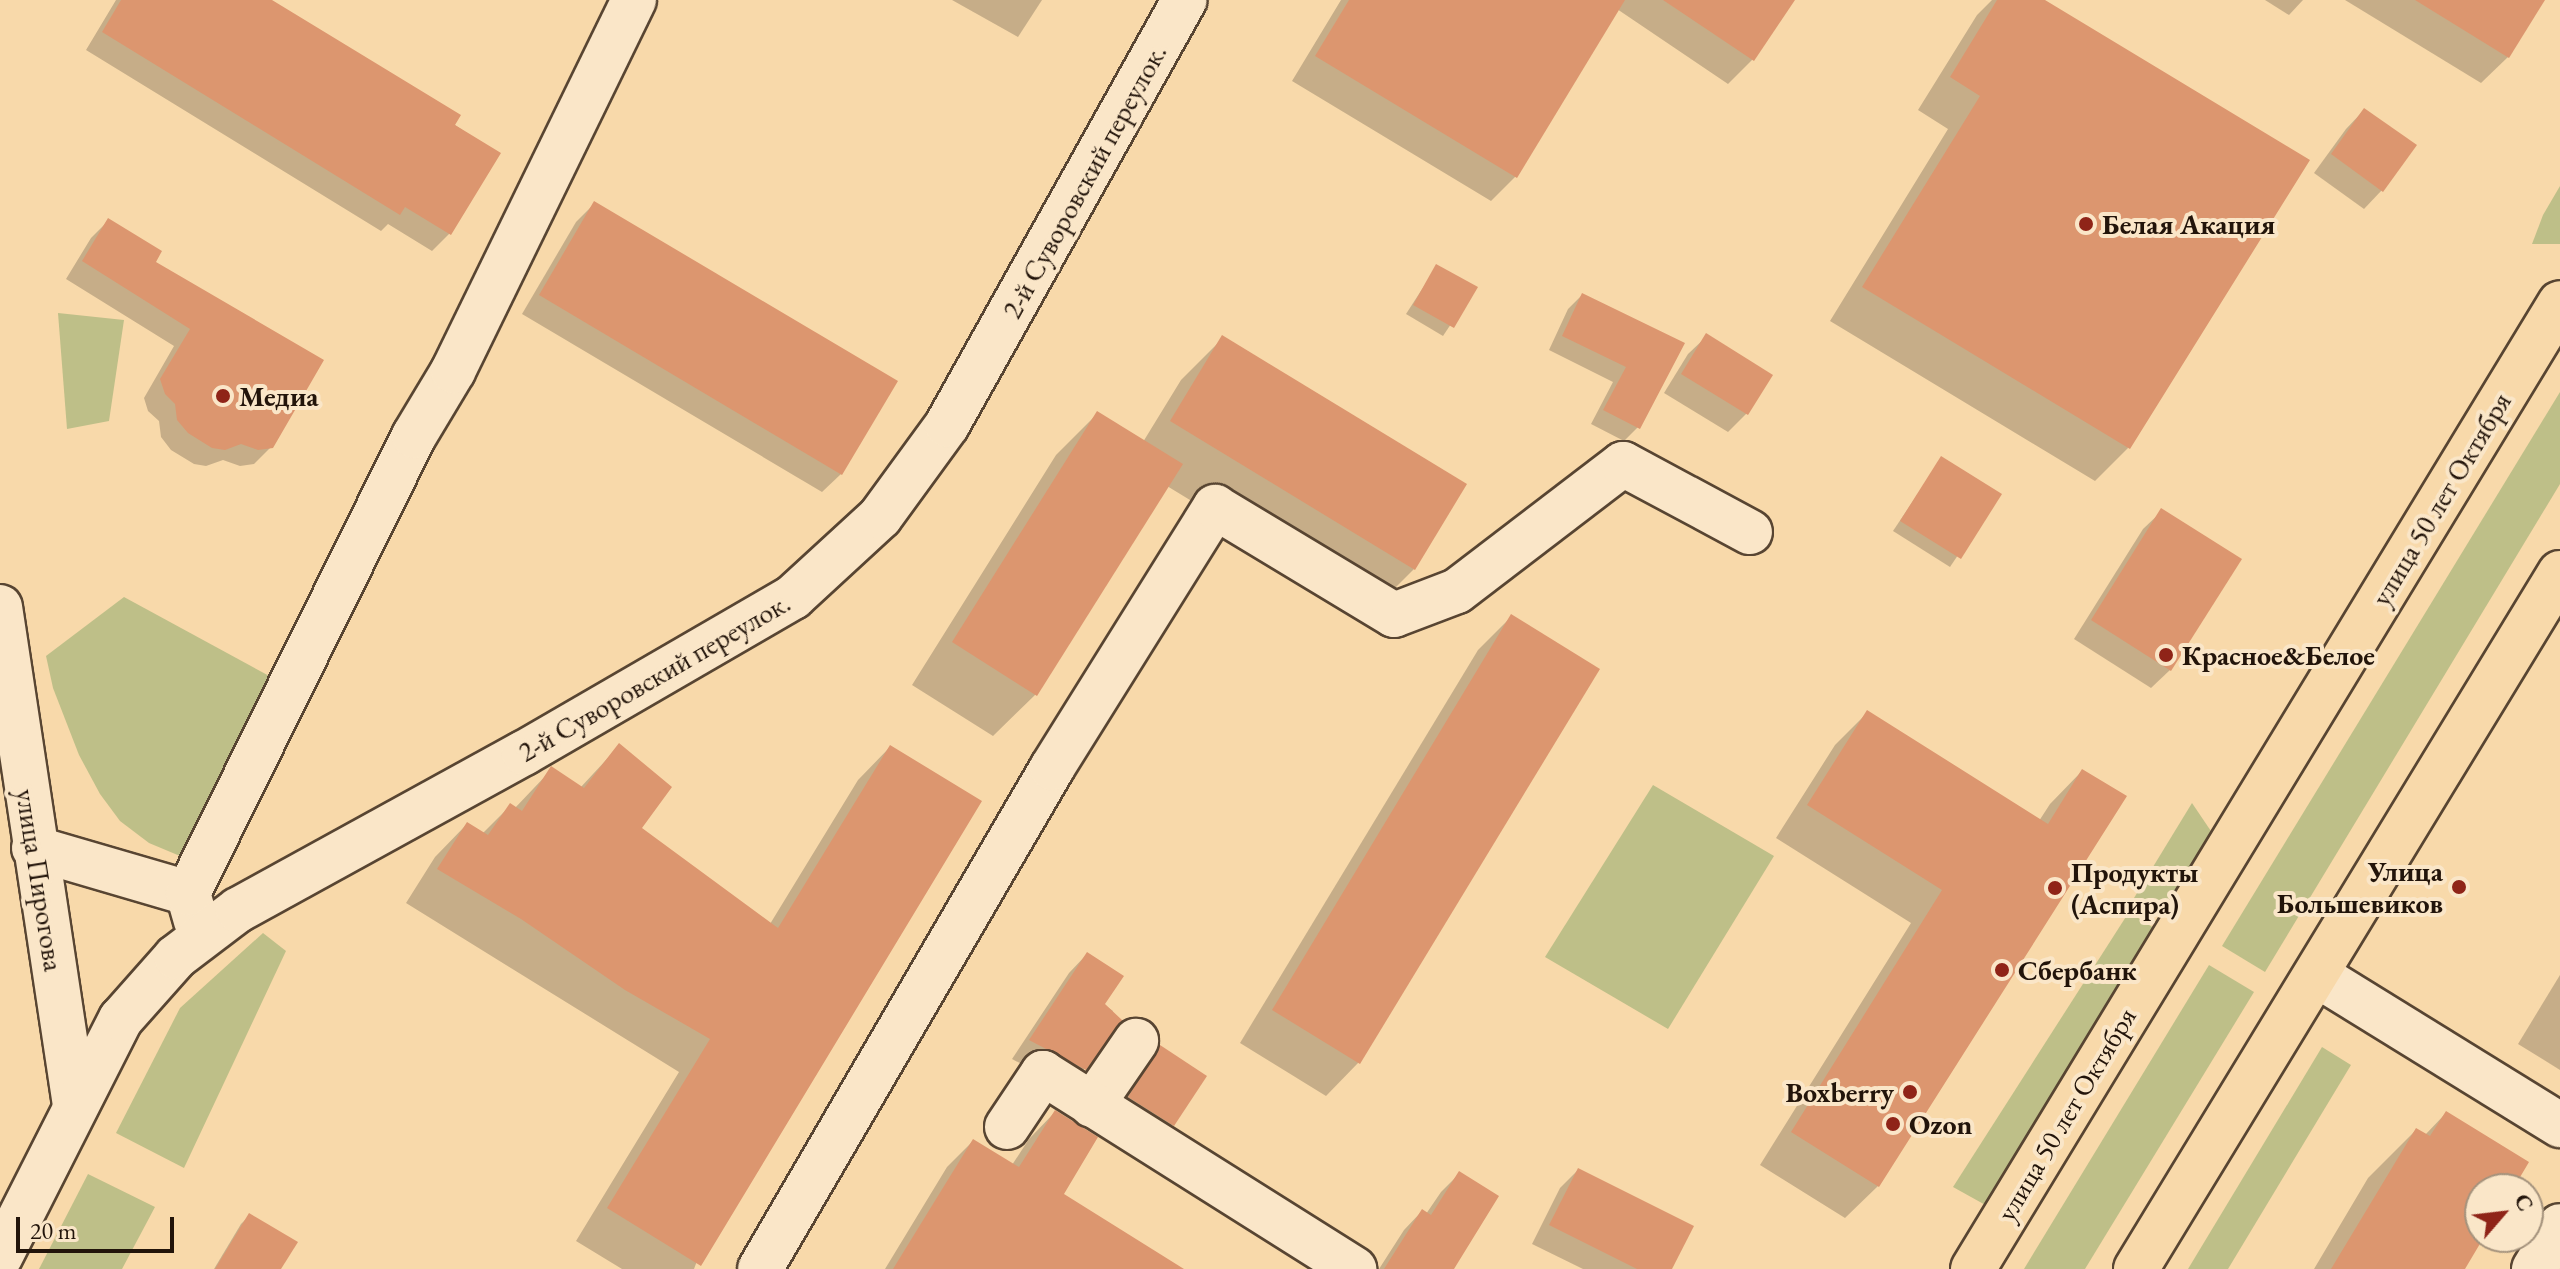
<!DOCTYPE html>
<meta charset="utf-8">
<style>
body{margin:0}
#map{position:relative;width:2560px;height:1269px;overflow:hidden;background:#f8d9aa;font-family:"EB Garamond",serif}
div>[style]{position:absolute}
.green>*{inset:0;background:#bebf88}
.shadow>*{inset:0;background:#0003}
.building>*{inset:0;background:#dc966f}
.roads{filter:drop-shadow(2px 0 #584532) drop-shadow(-2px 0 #584532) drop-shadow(0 2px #584532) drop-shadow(0 -2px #584532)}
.minor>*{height:44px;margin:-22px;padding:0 22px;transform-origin:22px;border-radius:22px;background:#fae6c8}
.major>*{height:44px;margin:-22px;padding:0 22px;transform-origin:22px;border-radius:22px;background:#f8d9aa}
.dots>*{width:22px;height:22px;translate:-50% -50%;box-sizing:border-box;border:4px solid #fae6c8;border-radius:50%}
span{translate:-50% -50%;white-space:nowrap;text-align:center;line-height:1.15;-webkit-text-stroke:8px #fae6c8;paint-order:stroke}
.street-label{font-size:28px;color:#22140a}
.poi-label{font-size:28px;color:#22140a;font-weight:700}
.left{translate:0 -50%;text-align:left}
.right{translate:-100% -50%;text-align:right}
.north{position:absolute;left:2464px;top:1173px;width:80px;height:80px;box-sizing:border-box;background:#fae6c8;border:2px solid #a4927c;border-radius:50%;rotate:62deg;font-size:22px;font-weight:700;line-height:32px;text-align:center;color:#22140a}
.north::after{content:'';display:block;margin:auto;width:28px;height:36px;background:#8f2418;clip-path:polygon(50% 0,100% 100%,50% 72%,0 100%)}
.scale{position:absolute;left:16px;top:1217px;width:158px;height:36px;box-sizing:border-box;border:4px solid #22140a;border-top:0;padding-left:10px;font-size:24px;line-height:28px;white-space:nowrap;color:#22140a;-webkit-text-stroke:6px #fae6c8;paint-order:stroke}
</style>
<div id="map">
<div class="green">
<div style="clip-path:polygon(2560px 186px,2560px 244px,2532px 244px,2543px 215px)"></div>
<div style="clip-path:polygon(58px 313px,124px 320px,109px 421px,67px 429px)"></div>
<div style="clip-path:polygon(2560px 392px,2560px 484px,2265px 972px,2222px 946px)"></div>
<div style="clip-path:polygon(124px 597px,273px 678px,180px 856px,149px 843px,120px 821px,100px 794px,79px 755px,53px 688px,46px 656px)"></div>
<div style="clip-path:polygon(1653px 785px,1774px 856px,1668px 1029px,1545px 957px)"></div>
<div style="clip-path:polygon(2192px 803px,2219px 843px,2171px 915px,2134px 898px)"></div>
<div style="clip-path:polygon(2129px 912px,2160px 932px,1989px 1207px,1953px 1187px)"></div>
<div style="clip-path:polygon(263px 933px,286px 951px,184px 1168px,116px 1133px,180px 1008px)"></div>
<div style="clip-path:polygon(2209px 965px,2254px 992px,2085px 1269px,2024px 1269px)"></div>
<div style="clip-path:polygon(2322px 1047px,2351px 1065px,2228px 1269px,2188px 1269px)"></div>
<div style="clip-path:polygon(88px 1174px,155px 1207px,122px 1269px,39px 1269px)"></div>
</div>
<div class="shadow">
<div style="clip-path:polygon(116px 0,269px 0,498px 154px,449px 234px,432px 251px,388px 224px,381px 231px,86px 50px)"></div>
<div style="clip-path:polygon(952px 0,1042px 0,1018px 37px)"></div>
<div style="clip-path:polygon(1341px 0,1793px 0,1752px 60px,1728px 84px,1617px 9px,1515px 177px,1491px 201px,1292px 81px)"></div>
<div style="clip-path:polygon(1992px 0,2041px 0,2128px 448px,2095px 481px,1830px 321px,1948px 129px,1918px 110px,1977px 15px)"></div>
<div style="clip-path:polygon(2265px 0,2303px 0,2289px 15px)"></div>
<div style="clip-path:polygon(2345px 0,2542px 0,2508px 57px,2481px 83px)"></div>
<div style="clip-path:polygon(2364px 110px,2382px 190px,2364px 209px,2314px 173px,2346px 129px)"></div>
<div style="clip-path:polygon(594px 204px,841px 474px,822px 492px,522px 314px,576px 222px)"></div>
<div style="clip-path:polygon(108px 221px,153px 263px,271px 447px,254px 464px,240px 466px,223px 460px,206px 466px,194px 464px,171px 450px,161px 437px,159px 421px,148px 411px,144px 398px,174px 346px,66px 279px,91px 238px)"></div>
<div style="clip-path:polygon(1437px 266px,1475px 288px,1443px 336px,1406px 314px)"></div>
<div style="clip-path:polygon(1582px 295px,1682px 344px,1638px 427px,1624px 441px,1591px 424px,1613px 382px,1549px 350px,1568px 309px)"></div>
<div style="clip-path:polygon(1707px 336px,1771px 375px,1746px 414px,1728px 432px,1664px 393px,1688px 354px)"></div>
<div style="clip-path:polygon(1223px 338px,1414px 569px,1372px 611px,1167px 486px,1035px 695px,993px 736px,912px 685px,1056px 455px,1098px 413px,1143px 442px,1181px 380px)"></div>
<div style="clip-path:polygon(1941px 459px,1999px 494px,1950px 567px,1893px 531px)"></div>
<div style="clip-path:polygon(2162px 511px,2170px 670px,2151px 688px,2074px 639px,2143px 529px)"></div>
<div style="clip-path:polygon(1511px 617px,1359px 1062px,1326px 1096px,1240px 1043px,1478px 650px)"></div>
<div style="clip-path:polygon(1867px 713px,2039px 821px,2050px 804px,2082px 771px,1878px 1186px,1845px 1218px,1760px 1165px,1911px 923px,1776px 838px,1835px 745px)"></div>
<div style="clip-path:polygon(619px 746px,639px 829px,770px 924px,858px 780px,890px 747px,694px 1269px,622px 1269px,576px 1241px,679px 1072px,406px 903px,435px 857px,467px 824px,482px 834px,510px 806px,514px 809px,552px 769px,580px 788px)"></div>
<div style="clip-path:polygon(1087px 954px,1103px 1004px,1113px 1011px,1084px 1069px,1065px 1087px,1012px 1059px,1069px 973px)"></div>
<div style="clip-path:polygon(2560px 975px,2560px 1070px,2518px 1044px)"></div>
<div style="clip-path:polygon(1160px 1048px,1172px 1125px,1154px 1143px,1111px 1116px,1142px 1066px)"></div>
<div style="clip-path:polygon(1055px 1112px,1061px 1195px,1181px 1269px,885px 1269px,947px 1167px,973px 1141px,1012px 1165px,1029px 1139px)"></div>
<div style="clip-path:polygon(2446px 1113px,2510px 1189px,2480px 1189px,2482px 1237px,2463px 1269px,2314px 1269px,2368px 1178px,2416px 1130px,2425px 1135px)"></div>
<div style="clip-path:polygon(1578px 1170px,1670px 1269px,1583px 1269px,1532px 1244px,1560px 1188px)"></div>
<div style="clip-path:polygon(1459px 1174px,1451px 1269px,1379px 1269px,1404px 1230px,1422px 1211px,1426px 1214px,1441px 1192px)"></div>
<div style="clip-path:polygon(250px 1215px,279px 1269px,214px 1269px,241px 1224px)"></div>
</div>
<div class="building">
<div style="clip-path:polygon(121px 0,272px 0,461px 115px,455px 125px,501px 153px,451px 235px,405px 207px,400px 215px,102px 32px)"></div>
<div style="clip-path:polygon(1349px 0,1625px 0,1517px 178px,1315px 56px)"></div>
<div style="clip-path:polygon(1663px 0,1795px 0,1754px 61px)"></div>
<div style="clip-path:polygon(1997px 0,2045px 0,2310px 160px,2130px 449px,1862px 287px,1980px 96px,1950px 77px)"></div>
<div style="clip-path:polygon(2415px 0,2545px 0,2509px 58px)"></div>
<div style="clip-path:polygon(2364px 108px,2417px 145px,2383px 192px,2331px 154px)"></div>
<div style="clip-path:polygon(594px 201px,898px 381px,842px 475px,539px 295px)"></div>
<div style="clip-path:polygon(108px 218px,162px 251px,156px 262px,324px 360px,273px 448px,258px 450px,241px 444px,225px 450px,212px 448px,188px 433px,177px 420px,175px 404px,165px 394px,160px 379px,190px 329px,82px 261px)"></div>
<div style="clip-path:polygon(1436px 264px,1478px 287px,1454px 328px,1413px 305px)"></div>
<div style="clip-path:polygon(1582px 293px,1685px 343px,1640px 429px,1603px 410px,1626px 367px,1562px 336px)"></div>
<div style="clip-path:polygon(1706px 333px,1773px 375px,1748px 415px,1681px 374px)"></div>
<div style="clip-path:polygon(1222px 335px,1467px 484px,1415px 570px,1170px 421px)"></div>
<div style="clip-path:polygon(1097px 411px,1183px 464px,1037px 696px,952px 642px)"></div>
<div style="clip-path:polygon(1941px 456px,2002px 494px,1961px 559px,1900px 521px)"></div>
<div style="clip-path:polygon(2161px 508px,2242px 559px,2171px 671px,2091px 620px)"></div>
<div style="clip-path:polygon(1511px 614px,1600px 669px,1360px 1064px,1272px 1010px)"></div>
<div style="clip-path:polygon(1867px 710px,2048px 824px,2082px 769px,2127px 796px,1879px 1187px,1791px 1132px,1942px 890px,1807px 805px)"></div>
<div style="clip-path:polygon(619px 743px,672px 787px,642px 828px,778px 928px,890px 745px,982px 801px,701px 1266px,607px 1208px,710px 1039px,625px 990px,521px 919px,437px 869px,467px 822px,488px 835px,510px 803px,522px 811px,551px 766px,584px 788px)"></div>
<div style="clip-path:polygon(1087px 952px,1124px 976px,1105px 1004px,1123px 1021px,1086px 1070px,1029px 1040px)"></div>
<div style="clip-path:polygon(1160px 1045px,1207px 1076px,1174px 1126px,1128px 1097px)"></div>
<div style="clip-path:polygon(1055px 1110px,1098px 1137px,1064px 1194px,1184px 1269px,893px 1269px,973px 1139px,1019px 1167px)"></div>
<div style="clip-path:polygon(2446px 1111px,2529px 1162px,2513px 1189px,2480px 1189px,2480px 1237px,2484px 1237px,2465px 1269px,2331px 1269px,2416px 1128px,2430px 1136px)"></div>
<div style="clip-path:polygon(1578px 1168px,1694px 1226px,1672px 1269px,1637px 1269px,1549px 1225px)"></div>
<div style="clip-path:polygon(1459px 1171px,1499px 1196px,1454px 1269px,1384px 1269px,1422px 1209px,1431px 1215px)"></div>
<div style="clip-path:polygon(249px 1213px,298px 1242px,281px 1269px,215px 1269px)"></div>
</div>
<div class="roads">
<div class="minor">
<div style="left:0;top:607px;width:504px;rotate:81.44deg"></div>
<div style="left:34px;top:848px;width:160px;rotate:16.3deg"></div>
<div style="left:188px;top:893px;width:29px;rotate:74deg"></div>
<div style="left:188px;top:893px;width:510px;rotate:-63.69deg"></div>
<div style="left:414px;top:436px;width:76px;rotate:-59deg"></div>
<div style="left:453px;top:371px;width:413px;rotate:-64deg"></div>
<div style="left:2317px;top:975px;width:286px;rotate:31.7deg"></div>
<div style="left:1092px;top:1105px;width:78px;rotate:-55.5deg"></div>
<div style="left:1007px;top:1127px;width:65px;rotate:-56.3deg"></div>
<div style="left:1043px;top:1073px;width:368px;rotate:32.2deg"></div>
<div style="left:0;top:1257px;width:267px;rotate:-63.1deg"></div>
<div style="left:121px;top:1019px;width:83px;rotate:-48.4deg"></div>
<div style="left:176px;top:957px;width:78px;rotate:-37.2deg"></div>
<div style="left:238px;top:910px;width:326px;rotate:-28.8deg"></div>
<div style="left:524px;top:753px;width:311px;rotate:-30.1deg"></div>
<div style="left:793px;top:597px;width:118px;rotate:-42.6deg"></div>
<div style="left:880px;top:517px;width:114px;rotate:-53.9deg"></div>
<div style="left:947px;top:425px;width:487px;rotate:-60.8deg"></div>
<div style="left:760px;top:1269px;width:580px;rotate:-59.76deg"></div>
<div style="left:1052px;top:768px;width:308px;rotate:-58deg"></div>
<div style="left:1215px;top:507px;width:209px;rotate:31.1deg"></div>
<div style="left:1394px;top:615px;width:67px;rotate:-20.9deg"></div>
<div style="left:1457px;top:591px;width:209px;rotate:-37.4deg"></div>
<div style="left:1623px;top:464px;width:144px;rotate:28.2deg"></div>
<div style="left:2534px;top:1269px;width:50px;rotate:-58.8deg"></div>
</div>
<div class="major">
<div style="left:1973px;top:1269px;width:1130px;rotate:-58.71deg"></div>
<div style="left:2136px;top:1269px;width:815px;rotate:-58.65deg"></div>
</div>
</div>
<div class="dots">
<div style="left:2086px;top:224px;background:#8f2418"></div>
<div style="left:223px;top:396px;background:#8f2418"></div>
<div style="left:2166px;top:655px;background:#8f2418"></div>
<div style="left:2459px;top:887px;background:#8f2418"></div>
<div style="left:2055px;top:888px;background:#8f2418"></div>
<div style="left:2002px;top:970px;background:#8f2418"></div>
<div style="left:1910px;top:1092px;background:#8f2418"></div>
<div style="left:1893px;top:1124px;background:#8f2418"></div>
</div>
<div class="street-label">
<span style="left:1084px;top:181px;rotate:-61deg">2-й Суворовский переулок.</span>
<span style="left:2441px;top:499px;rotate:-59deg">улица 50 лет Октября</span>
<span style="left:654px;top:677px;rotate:-30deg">2-й Суворовский переулок.</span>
<span style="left:40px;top:880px;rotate:81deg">улица Пирогова</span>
<span style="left:2066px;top:1114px;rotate:-59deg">улица 50 лет Октября</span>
</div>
<div class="poi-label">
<span class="left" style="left:2102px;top:224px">Белая Акация</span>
<span class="left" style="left:239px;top:396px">Медиа</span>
<span class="left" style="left:2182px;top:655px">Красное&amp;Белое</span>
<span class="right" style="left:2443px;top:887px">Улица<br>Большевиков</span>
<span class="left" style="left:2071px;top:888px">Продукты<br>(Аспира)</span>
<span class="left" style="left:2018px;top:970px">Сбербанк</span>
<span class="right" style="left:1894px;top:1092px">Boxberry</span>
<span class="left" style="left:1909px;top:1124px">Ozon</span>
</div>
<div class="north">С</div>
<div class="scale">20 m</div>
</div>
